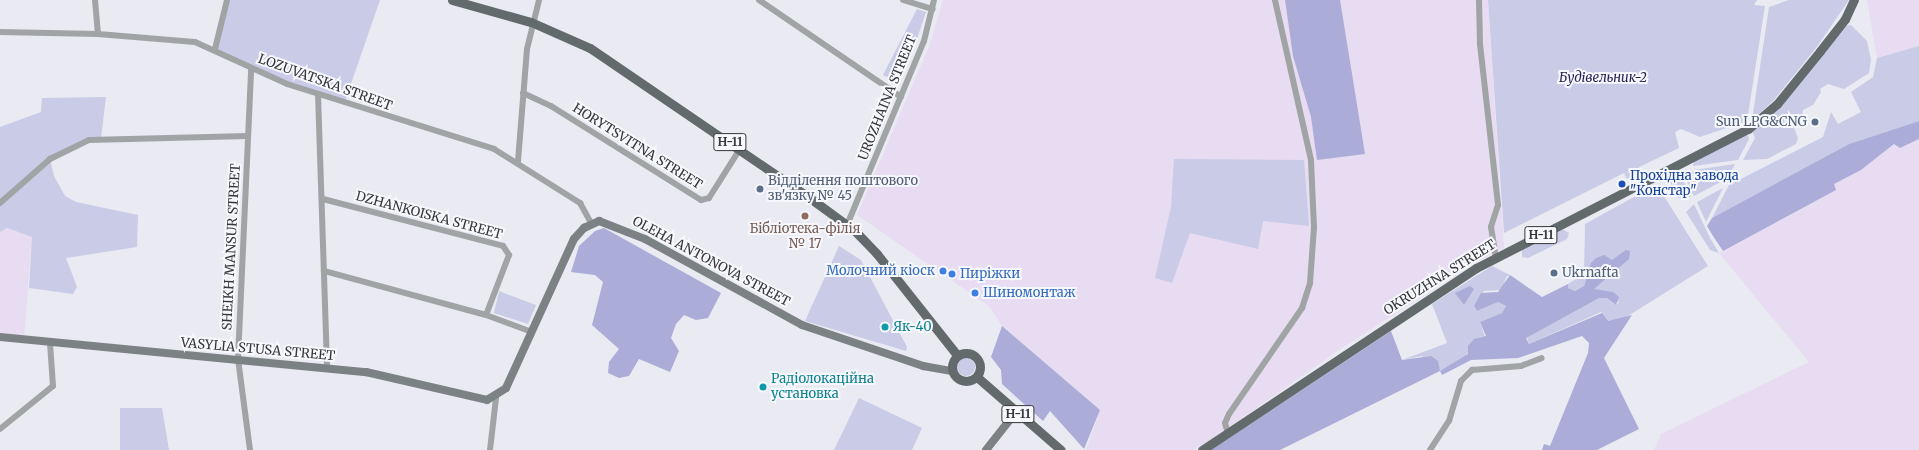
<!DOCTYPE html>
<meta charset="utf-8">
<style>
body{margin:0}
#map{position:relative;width:1919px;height:450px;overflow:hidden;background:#eaeaf2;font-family:Merriweather,serif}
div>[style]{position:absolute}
.industrial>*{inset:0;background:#e7dcf1}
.green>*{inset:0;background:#c9cbe7}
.round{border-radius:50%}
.forest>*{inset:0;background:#abacd8}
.street>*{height:6px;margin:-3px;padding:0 3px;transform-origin:3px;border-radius:3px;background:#a0a4a5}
.secondary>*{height:8px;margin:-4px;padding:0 4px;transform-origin:4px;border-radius:4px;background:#7c8284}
.primary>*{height:9px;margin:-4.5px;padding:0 4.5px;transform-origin:4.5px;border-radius:4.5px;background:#636a6c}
.primary>.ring{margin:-4.5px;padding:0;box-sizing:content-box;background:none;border:9px solid #636a6c;border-radius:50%}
.dots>*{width:11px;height:11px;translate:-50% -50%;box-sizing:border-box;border:2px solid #f7f8fe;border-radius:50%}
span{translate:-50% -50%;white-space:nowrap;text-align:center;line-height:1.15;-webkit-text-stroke:4px #f7f8fe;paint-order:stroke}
.shield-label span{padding:1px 3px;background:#f7f8fe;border:1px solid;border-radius:3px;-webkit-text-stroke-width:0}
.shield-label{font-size:12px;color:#37373a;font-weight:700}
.park-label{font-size:13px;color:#262054;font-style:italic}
.street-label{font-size:13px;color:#37373a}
.service-label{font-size:13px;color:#4e5e75}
.right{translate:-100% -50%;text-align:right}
.left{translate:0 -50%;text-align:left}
.transit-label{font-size:13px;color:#164399}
.education-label{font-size:13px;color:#785e54}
.shop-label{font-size:13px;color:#366cbe}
.culture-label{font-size:13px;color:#0d838f}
</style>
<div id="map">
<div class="industrial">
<div style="clip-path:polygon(943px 0,1488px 0,1504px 248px,1472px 264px,1336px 352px,1204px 445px,1193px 450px,1086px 450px,1100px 410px,1002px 326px,989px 306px,857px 215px,930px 44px)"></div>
<div style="clip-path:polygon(1867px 0,1919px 0,1919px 46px,1877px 58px)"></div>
<div style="clip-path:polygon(1919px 139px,1919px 450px,1654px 450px,1661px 434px,1809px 362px,1719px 253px,1836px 190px,1833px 184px,1861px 170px,1894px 144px,1900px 148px)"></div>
<div style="clip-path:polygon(7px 228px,32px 237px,24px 339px,0 337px,0 232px)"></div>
</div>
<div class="green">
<div style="clip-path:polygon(227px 0,380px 0,344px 104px,287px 84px,215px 49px)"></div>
<div style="clip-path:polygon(1488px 0,1757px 0,1754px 5px,1765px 6px,1747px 121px,1700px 137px,1681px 129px,1675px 132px,1679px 148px,1639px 167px,1637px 174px,1627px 179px,1624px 173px,1504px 233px)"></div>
<div style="clip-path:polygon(1789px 0,1849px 0,1816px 48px,1773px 101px,1752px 120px,1769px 7px)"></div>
<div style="clip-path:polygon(917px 9px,926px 12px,915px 45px,889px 78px,883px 75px)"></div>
<div style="clip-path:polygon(1851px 25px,1867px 41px,1871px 60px,1869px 73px,1844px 89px,1828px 84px,1820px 89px,1821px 92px,1813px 105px,1803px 110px,1801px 125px,1794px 128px,1798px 138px,1796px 144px,1767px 159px,1743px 160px,1755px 138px,1752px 131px,1781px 106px,1844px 26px)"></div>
<div style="clip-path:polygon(1919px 46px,1919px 121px,1849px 144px,1712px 218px,1729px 185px,1823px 137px,1831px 112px,1838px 124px,1861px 112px,1851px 92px,1873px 77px,1877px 58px)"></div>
<div style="clip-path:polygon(106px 97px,101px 138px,50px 159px,54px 176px,65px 196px,76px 202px,138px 215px,137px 247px,66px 258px,77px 287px,73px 294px,29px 288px,32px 237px,7px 228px,0 232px,0 127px,41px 112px,42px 98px)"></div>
<div style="clip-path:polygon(1747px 133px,1749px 139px,1738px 160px,1693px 166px,1694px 162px)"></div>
<div style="clip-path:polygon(1174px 159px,1304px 160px,1309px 226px,1263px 221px,1258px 249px,1190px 233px,1172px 283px,1155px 278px,1171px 207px)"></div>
<div style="clip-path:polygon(1735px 164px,1728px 178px,1694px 196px,1685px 177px,1694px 170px)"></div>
<div style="clip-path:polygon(1680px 174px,1691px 197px,1678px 198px,1669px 180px)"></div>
<div style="clip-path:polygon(1652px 187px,1660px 190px,1708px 266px,1623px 319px,1607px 321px,1601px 312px,1529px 344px,1526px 334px,1599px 298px,1607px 298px,1616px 305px,1619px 302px,1593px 289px,1606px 279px,1612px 260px,1588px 271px,1584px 286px,1575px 291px,1568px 288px,1568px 284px,1584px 274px,1585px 224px)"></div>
<div style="clip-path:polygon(1723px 188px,1706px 222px,1697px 202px)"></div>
<div style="clip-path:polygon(1694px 204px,1710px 238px,1719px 253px,1710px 250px,1686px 212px)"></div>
<div style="clip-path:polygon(1562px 229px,1569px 233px,1567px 239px,1528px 258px,1522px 257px,1522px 248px)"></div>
<div style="clip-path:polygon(839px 246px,861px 260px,907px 347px,906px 351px,805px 321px)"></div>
<div style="clip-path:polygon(1492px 266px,1510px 275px,1506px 277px,1502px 290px,1484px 291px,1474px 306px,1477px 311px,1498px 302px,1506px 306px,1502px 313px,1480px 322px,1485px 337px,1480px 337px,1464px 358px,1440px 371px,1422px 356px,1402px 360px,1447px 343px,1432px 304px)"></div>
<div style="clip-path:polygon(499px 291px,536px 305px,528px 324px,494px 313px)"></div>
<div class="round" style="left:957px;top:358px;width:18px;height:18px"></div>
<div style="clip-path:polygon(859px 398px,922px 428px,912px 450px,834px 450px)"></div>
<div style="clip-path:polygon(120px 408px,162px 408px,169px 450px,120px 450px)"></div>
</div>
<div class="forest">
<div style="clip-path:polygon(1285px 0,1340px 0,1365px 154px,1317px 160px,1311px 117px,1293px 56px)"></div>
<div style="clip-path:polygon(1919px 121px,1919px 139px,1900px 148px,1894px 144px,1861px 170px,1834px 184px,1836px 190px,1723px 251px,1713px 236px,1707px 226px,1712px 218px,1849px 144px)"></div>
<div style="clip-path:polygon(604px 228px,721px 293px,708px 318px,696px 320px,684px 315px,676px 324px,671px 338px,679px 351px,670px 372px,639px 359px,629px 376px,619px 378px,608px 373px,609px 362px,619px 349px,592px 325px,603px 282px,595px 275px,571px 272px,579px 246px,595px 231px)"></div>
<div style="clip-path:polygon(1626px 250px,1630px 251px,1629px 259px,1594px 289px,1613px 292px,1619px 297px,1616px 305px,1607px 298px,1599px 298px,1526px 338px,1529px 344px,1602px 313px,1608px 321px,1632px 315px,1604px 358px,1639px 429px,1597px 450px,1542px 450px,1544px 444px,1550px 446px,1588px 353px,1589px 343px,1582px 336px,1518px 358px,1471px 360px,1442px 375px,1440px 371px,1280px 450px,1211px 450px,1391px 331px,1402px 360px,1431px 356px,1438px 361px,1440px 371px,1468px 354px,1468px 346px,1474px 339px,1486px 336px,1480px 322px,1502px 313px,1506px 306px,1498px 302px,1477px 311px,1474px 306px,1481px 293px,1498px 292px,1510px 275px,1542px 297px,1568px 284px,1568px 288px,1575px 291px,1584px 286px,1591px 263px,1596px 258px,1604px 255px,1612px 260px)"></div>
<div style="clip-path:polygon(1470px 286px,1474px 289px,1464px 305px,1455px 293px)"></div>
<div style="clip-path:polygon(1002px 326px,1100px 410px,1084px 449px,1050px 411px,1043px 421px,1002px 384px,1001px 370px,991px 357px)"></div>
</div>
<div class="street">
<div style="left:95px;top:0;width:34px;rotate:85deg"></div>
<div style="left:759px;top:0;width:172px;rotate:34.3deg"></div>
<div style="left:903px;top:0;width:31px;rotate:17deg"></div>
<div style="left:1479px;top:0;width:44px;rotate:88.7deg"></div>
<div style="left:1480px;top:44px;width:162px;rotate:83.6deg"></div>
<div style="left:1498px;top:205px;width:23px;rotate:108deg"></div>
<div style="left:1491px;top:227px;width:31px;rotate:81deg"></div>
<div style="left:0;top:32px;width:98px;rotate:1.2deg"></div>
<div style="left:98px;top:34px;width:97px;rotate:4.7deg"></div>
<div style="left:195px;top:42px;width:101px;rotate:24.5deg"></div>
<div style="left:287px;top:84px;width:217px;rotate:17.4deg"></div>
<div style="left:494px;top:149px;width:102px;rotate:32.1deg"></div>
<div style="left:580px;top:203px;width:23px;rotate:61deg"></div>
<div style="left:215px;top:49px;width:50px;rotate:-76.2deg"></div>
<div style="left:523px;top:93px;width:31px;rotate:25deg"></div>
<div style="left:551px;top:106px;width:177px;rotate:32.1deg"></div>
<div style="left:701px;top:200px;width:8px;rotate:-14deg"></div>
<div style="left:709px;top:198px;width:58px;rotate:-57.7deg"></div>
<div style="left:318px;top:94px;width:273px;rotate:88.1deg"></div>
<div style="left:518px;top:161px;width:112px;rotate:-85.4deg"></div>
<div style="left:527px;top:49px;width:50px;rotate:-76.2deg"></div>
<div style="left:323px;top:199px;width:186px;rotate:14.6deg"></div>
<div style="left:503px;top:246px;width:11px;rotate:56deg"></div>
<div style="left:509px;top:255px;width:64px;rotate:111deg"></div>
<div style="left:486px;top:315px;width:168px;rotate:-164.8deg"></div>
<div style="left:0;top:203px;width:67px;rotate:-41.3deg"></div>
<div style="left:50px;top:159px;width:43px;rotate:-26deg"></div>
<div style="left:89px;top:140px;width:159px;rotate:-1.4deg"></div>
<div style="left:847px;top:225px;width:199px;rotate:-67.3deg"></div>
<div style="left:924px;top:41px;width:42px;rotate:-76.3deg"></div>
<div style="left:486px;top:315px;width:49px;rotate:20.3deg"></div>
<div style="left:0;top:429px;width:68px;rotate:-39.1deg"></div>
<div style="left:53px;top:386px;width:43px;rotate:-94deg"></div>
<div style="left:1228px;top:434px;width:11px;rotate:-105deg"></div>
<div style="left:1225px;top:423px;width:10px;rotate:-66deg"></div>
<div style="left:1229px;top:414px;width:129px;rotate:-55.4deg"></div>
<div style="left:1302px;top:308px;width:26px;rotate:-72deg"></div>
<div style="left:1310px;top:283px;width:56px;rotate:-85.9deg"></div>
<div style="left:1314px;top:227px;width:67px;rotate:-92.6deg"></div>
<div style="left:1311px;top:160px;width:164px;rotate:-102.7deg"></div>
<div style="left:250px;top:450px;width:92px;rotate:-97.5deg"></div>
<div style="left:238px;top:359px;width:290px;rotate:-87.4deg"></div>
<div style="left:490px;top:450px;width:52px;rotate:-83.4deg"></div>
<div style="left:1430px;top:450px;width:35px;rotate:-57deg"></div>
<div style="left:1449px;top:421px;width:42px;rotate:-73.3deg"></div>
<div style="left:1461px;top:381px;width:16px;rotate:-45deg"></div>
<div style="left:1472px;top:370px;width:49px;rotate:-4.7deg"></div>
<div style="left:1521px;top:366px;width:22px;rotate:-21deg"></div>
</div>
<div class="secondary">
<div style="left:0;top:337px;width:368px;rotate:5.5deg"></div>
<div style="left:366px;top:372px;width:124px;rotate:13deg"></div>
<div style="left:487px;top:400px;width:22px;rotate:-32deg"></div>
<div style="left:506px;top:388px;width:164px;rotate:-65.5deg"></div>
<div style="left:574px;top:239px;width:15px;rotate:-48deg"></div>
<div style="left:584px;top:228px;width:17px;rotate:-25deg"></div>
<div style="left:599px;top:221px;width:49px;rotate:21.4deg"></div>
<div style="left:645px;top:239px;width:179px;rotate:28.7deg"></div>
<div style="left:802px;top:325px;width:128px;rotate:18.7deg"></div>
<div style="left:923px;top:366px;width:28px;rotate:10deg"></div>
<div style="left:986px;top:450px;width:48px;rotate:-51.7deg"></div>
</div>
<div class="primary">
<div style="left:452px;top:0;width:82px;rotate:15.6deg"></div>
<div style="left:531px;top:22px;width:64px;rotate:23.8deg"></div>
<div style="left:590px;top:48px;width:271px;rotate:34.3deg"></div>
<div style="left:814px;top:201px;width:51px;rotate:36.2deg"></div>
<div style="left:855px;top:231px;width:32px;rotate:46deg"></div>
<div style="left:877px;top:254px;width:129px;rotate:51.6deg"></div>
<div class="ring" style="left:952px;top:353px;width:19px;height:19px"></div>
<div style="left:977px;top:377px;width:111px;rotate:41deg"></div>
<div style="left:1202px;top:450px;width:329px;rotate:-33.6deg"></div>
<div style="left:1476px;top:268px;width:305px;rotate:-27.1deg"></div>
<div style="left:1748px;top:129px;width:38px;rotate:-41deg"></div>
<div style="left:1777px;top:104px;width:68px;rotate:-50.9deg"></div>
<div style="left:1820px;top:51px;width:41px;rotate:-52deg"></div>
<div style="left:1845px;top:19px;width:21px;rotate:-65deg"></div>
</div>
<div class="dots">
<div style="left:1815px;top:122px;background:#5c6f8a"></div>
<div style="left:1622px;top:184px;background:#1a4fb4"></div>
<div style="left:760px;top:189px;background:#5c6f8a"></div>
<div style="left:805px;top:216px;background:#8d6e63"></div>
<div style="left:943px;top:271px;background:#3f7fe0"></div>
<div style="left:1554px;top:273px;background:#5c6f8a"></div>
<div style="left:952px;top:274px;background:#3f7fe0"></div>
<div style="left:975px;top:293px;background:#3f7fe0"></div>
<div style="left:885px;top:327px;background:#0f9aa8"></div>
<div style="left:763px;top:387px;background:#0f9aa8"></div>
</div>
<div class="shield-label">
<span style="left:730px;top:142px">Н-11</span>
<span style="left:1541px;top:235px">Н-11</span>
<span style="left:1018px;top:414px">Н-11</span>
</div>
<div class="park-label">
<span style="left:1603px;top:78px">Будівельник-2</span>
</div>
<div class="street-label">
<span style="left:325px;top:83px;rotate:20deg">LOZUVATSKA STREET</span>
<span style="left:888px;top:98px;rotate:-68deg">UROZHAINA STREET</span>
<span style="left:637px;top:147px;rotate:32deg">HORYTSVITNA STREET</span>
<span style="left:429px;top:216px;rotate:15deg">DZHANKOISKA STREET</span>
<span style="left:232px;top:247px;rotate:-87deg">SHEIKH MANSUR STREET</span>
<span style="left:711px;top:262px;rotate:28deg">OLEHA ANTONOVA STREET</span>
<span style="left:1440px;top:278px;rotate:-32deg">OKRUZHNA STREET</span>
<span style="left:258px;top:350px;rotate:5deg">VASYLIA STUSA STREET</span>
</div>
<div class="service-label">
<span class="right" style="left:1807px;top:122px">Sun LPG&amp;CNG</span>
<span class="left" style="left:768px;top:189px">Відділення поштового<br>зв'язку № 45</span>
<span class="left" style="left:1562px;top:273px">Ukrnafta</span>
</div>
<div class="transit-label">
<span class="left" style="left:1630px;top:184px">Прохідна завода<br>"Констар"</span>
</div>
<div class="education-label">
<span style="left:805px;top:237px">Бібліотека-філія<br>№ 17</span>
</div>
<div class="shop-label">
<span class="right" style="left:935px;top:271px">Молочний кіоск</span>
<span class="left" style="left:960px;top:274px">Пиріжки</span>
<span class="left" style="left:983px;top:293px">Шиномонтаж</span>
</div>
<div class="culture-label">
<span class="left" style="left:893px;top:327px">Як-40</span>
<span class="left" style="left:771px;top:387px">Радіолокаційна<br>установка</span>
</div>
</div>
